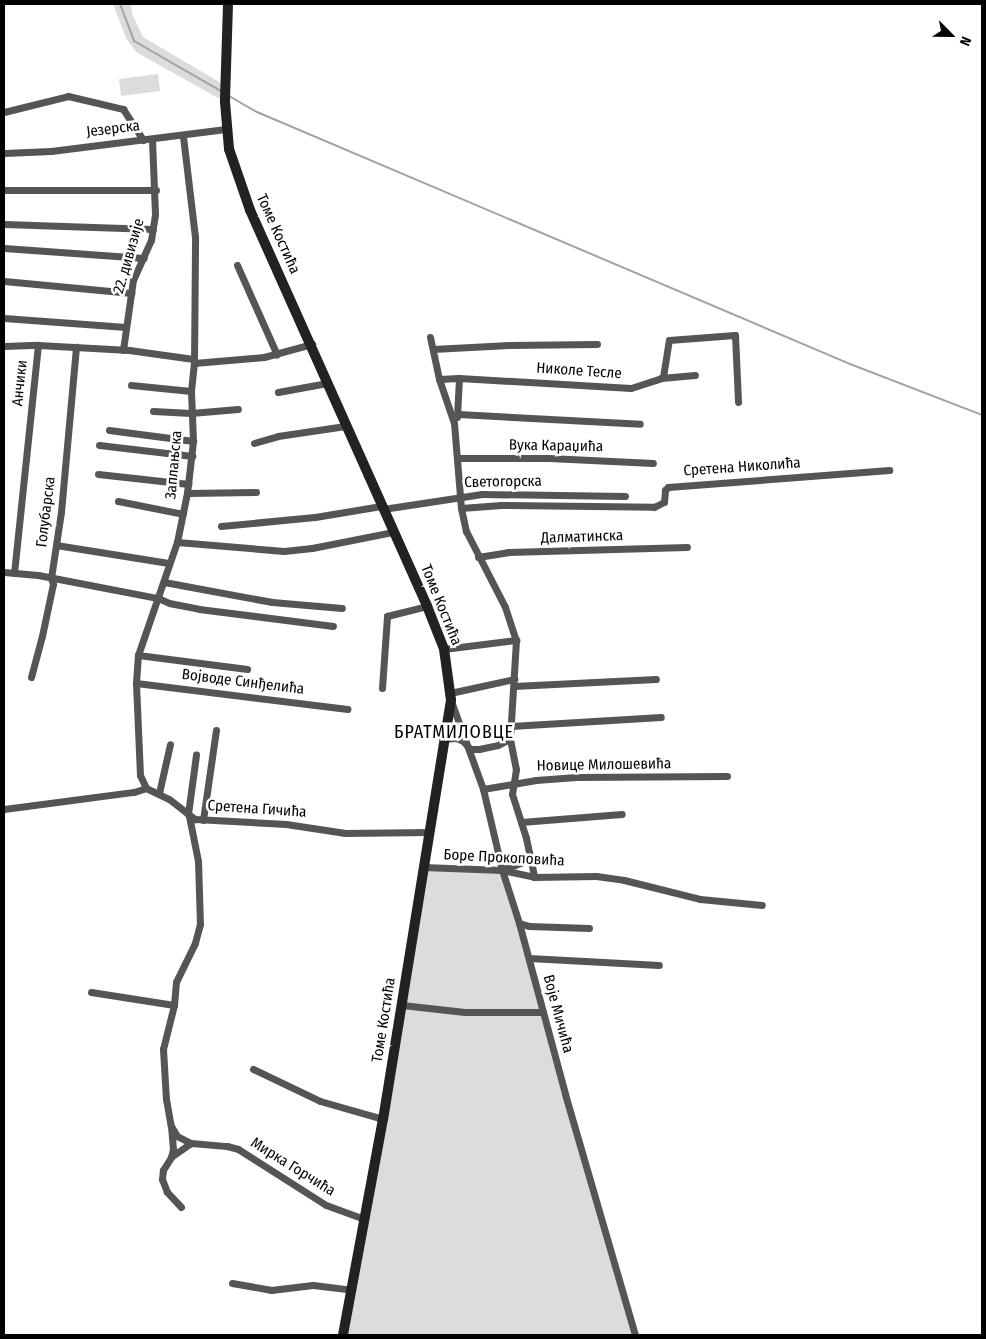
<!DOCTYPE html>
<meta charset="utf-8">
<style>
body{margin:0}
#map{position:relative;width:986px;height:1339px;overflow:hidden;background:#fff;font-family:"Fira Sans Condensed",sans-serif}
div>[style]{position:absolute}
.green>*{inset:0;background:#dcdcdc}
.stream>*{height:2px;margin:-1px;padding:0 1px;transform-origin:1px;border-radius:1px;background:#a3a3a3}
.street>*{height:7px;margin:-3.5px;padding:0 3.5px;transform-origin:3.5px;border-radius:3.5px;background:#555}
.secondary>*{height:10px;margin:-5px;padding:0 5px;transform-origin:5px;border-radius:5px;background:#222}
span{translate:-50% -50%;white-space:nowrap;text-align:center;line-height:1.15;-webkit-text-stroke:5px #fff;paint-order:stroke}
.street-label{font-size:15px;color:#000}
.quarter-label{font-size:18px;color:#000;letter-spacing:1px}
.frame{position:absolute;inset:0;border:5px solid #000;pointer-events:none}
.north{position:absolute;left:926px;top:10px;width:50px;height:50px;-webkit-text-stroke:4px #fff;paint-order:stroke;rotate:113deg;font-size:14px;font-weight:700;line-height:20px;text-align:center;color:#000}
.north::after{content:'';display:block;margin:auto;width:18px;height:22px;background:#000;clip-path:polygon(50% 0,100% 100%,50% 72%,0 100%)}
</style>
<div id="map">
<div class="green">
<div style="clip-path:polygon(113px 4px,131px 4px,132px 14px,143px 37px,226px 86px,225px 102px,136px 52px,126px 38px)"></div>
<div style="clip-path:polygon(158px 74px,160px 91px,121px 96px,119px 79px)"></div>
<div style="clip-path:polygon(423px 867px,502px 870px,635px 1335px,343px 1335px)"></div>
</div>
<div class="stream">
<div style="left:120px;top:4px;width:40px;rotate:69deg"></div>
<div style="left:134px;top:41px;width:100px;rotate:29.9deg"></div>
<div style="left:229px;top:96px;width:32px;rotate:30deg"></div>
<div style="left:257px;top:112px;width:644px;rotate:23.02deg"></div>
<div style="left:850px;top:364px;width:142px;rotate:21.1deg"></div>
</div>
<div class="street">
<div style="left:4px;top:112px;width:66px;rotate:-14deg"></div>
<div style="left:68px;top:96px;width:57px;rotate:13.3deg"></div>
<div style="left:123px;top:109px;width:37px;rotate:57deg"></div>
<div style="left:4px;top:153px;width:47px;rotate:-2.4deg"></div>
<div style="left:51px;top:151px;width:176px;rotate:-7.2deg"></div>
<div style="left:4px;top:190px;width:152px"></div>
<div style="left:4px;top:224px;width:149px;rotate:1.9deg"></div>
<div style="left:4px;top:248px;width:140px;rotate:4.1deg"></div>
<div style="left:237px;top:265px;width:98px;rotate:66deg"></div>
<div style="left:4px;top:281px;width:128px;rotate:5.4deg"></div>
<div style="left:4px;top:318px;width:122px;rotate:4.2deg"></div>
<div style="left:430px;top:337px;width:43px;rotate:77.9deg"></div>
<div style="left:439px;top:379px;width:46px;rotate:71.2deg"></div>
<div style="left:454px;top:423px;width:85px;rotate:85.3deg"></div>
<div style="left:461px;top:508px;width:24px;rotate:78deg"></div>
<div style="left:466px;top:531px;width:85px;rotate:62.8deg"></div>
<div style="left:505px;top:607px;width:35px;rotate:72deg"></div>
<div style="left:4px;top:346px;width:34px;rotate:-2deg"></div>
<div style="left:38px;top:345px;width:91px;rotate:3.1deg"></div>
<div style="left:129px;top:350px;width:65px;rotate:8deg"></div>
<div style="left:433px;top:349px;width:76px;rotate:-3deg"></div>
<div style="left:509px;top:345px;width:88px;rotate:-0.7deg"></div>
<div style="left:123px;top:350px;width:71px;rotate:-81.9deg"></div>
<div style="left:133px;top:280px;width:44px;rotate:-65.8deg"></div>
<div style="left:151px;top:240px;width:26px;rotate:-81deg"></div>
<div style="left:155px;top:214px;width:75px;rotate:-92.3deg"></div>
<div style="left:194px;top:363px;width:70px;rotate:-4.9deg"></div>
<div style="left:264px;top:357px;width:50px;rotate:-15.2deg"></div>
<div style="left:663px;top:377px;width:37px;rotate:-81deg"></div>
<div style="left:669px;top:340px;width:66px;rotate:-4.3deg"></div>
<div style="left:735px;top:335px;width:67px;rotate:87.4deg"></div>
<div style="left:459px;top:378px;width:172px;rotate:3.3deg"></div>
<div style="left:631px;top:388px;width:32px;rotate:-18deg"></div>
<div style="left:661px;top:378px;width:34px;rotate:-5deg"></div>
<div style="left:439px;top:379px;width:20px;rotate:-3deg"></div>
<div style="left:459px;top:378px;width:39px;rotate:93deg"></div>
<div style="left:131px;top:385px;width:60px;rotate:5.7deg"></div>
<div style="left:278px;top:392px;width:50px;rotate:-10.4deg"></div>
<div style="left:153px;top:411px;width:38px;rotate:3deg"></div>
<div style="left:191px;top:413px;width:47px;rotate:-4.9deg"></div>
<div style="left:458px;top:414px;width:182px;rotate:3.1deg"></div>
<div style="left:109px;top:430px;width:85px;rotate:7.5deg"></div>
<div style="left:254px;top:443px;width:25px;rotate:-16deg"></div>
<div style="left:278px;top:436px;width:68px;rotate:-8.5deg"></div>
<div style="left:99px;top:445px;width:94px;rotate:6.7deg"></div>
<div style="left:458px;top:458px;width:91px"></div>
<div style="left:549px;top:458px;width:104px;rotate:2.8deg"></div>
<div style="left:98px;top:474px;width:91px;rotate:6.3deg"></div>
<div style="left:187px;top:493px;width:69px;rotate:-0.8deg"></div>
<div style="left:118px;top:501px;width:66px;rotate:11.3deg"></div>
<div style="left:461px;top:508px;width:40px;rotate:-4.3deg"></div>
<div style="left:501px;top:505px;width:153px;rotate:0.7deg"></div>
<div style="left:654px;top:507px;width:11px;rotate:-27deg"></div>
<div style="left:664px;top:502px;width:12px;rotate:-85deg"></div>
<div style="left:665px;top:490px;width:4px;rotate:-45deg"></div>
<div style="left:668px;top:487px;width:222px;rotate:-4.4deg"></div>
<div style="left:383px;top:509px;width:100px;rotate:-8.6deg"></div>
<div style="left:482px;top:494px;width:143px;rotate:0.8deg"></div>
<div style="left:221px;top:526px;width:94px;rotate:-5.5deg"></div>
<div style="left:315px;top:517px;width:67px;rotate:-9.5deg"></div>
<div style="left:177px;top:542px;width:107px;rotate:4.8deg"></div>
<div style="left:284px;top:551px;width:28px;rotate:-6deg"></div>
<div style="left:312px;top:548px;width:83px;rotate:-11.2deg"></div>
<div style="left:56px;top:545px;width:114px;rotate:9.1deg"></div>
<div style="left:478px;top:557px;width:30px;rotate:-9deg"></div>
<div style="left:508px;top:552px;width:179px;rotate:-1.6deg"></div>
<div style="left:4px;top:572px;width:34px;rotate:5deg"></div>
<div style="left:38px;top:575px;width:122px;rotate:10.9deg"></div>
<div style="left:158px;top:598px;width:12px;rotate:24deg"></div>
<div style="left:169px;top:603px;width:31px;rotate:11deg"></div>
<div style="left:199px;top:609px;width:135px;rotate:7.2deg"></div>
<div style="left:14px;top:573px;width:229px;rotate:-84deg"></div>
<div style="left:164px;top:582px;width:110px;rotate:10.5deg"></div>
<div style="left:272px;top:602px;width:70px;rotate:4.9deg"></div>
<div style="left:444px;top:649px;width:73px;rotate:-7.1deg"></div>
<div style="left:516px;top:640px;width:99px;rotate:93.5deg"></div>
<div style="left:510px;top:739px;width:31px;rotate:79deg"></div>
<div style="left:516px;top:769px;width:25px;rotate:99deg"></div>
<div style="left:512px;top:794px;width:46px;rotate:72.3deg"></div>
<div style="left:526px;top:838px;width:40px;rotate:78deg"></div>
<div style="left:138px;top:655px;width:110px;rotate:7.3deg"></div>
<div style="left:31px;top:677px;width:42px;rotate:-75deg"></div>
<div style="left:42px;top:636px;width:53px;rotate:-78.1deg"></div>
<div style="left:53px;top:584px;width:6px;rotate:-108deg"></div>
<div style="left:51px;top:578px;width:67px;rotate:-81.4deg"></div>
<div style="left:61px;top:512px;width:166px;rotate:-84.8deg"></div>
<div style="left:136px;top:683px;width:213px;rotate:7deg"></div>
<div style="left:514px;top:686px;width:142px;rotate:-2.8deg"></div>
<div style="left:382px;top:688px;width:72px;rotate:-86deg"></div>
<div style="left:387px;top:616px;width:41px;rotate:-14deg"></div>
<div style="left:450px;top:693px;width:66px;rotate:-12.3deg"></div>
<div style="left:451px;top:701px;width:94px;rotate:70deg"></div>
<div style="left:483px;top:789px;width:83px;rotate:76.8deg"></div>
<div style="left:502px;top:870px;width:56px;rotate:72.2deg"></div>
<div style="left:519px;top:923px;width:177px;rotate:74.9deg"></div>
<div style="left:565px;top:1094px;width:251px;rotate:73.8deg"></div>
<div style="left:511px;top:726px;width:150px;rotate:-3.4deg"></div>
<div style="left:443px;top:739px;width:13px;rotate:-4deg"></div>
<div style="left:456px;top:738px;width:8px;rotate:23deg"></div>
<div style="left:463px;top:741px;width:11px;rotate:49deg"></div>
<div style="left:470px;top:749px;width:9px"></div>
<div style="left:479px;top:749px;width:19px;rotate:-12deg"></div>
<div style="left:498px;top:745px;width:13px;rotate:-27deg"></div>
<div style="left:146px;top:788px;width:14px;rotate:-115deg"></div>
<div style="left:140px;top:775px;width:92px;rotate:-92.5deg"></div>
<div style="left:136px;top:683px;width:28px;rotate:-86deg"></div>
<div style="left:138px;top:655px;width:120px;rotate:-71deg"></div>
<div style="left:177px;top:542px;width:50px;rotate:-78.5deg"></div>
<div style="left:187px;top:493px;width:52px;rotate:-83.4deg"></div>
<div style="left:193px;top:441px;width:50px;rotate:-92.3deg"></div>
<div style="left:191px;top:391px;width:28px;rotate:-84deg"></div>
<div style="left:194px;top:363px;width:126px;rotate:-89.5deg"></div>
<div style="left:195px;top:237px;width:102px;rotate:-96.8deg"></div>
<div style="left:483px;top:789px;width:54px;rotate:-9.6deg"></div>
<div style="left:536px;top:780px;width:40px;rotate:-4.3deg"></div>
<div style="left:576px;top:777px;width:151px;rotate:-0.4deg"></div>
<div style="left:159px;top:793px;width:50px;rotate:-77.3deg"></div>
<div style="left:4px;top:809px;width:131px;rotate:-7.5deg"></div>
<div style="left:134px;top:792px;width:13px;rotate:-18deg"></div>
<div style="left:146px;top:788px;width:25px;rotate:26deg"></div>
<div style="left:169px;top:799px;width:33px;rotate:38deg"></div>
<div style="left:195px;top:819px;width:91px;rotate:3.1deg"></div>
<div style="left:286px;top:824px;width:60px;rotate:8.7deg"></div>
<div style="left:345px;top:833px;width:84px;rotate:-0.7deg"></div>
<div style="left:188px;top:814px;width:60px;rotate:-82.3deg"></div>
<div style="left:189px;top:816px;width:46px;rotate:78.7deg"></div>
<div style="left:198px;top:861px;width:63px;rotate:88.2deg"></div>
<div style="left:200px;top:924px;width:20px;rotate:105deg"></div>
<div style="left:195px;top:943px;width:43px;rotate:116deg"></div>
<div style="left:176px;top:982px;width:23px;rotate:95deg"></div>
<div style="left:174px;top:1005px;width:45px;rotate:104deg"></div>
<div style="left:163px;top:1049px;width:50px;rotate:86.6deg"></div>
<div style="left:166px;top:1099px;width:27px;rotate:80deg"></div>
<div style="left:171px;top:1126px;width:12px;rotate:59deg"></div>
<div style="left:177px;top:1136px;width:16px;rotate:27deg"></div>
<div style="left:191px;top:1143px;width:36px;rotate:5deg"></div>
<div style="left:227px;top:1146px;width:11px;rotate:15deg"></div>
<div style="left:238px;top:1149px;width:104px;rotate:32.5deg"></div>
<div style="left:326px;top:1205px;width:40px;rotate:20.2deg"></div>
<div style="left:203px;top:820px;width:91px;rotate:-81.8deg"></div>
<div style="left:521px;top:822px;width:101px;rotate:-4.5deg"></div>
<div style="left:423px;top:867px;width:79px;rotate:2.2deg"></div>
<div style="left:502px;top:870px;width:33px;rotate:12deg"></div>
<div style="left:534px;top:877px;width:62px;rotate:-0.9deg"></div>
<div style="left:596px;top:876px;width:28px;rotate:8deg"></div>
<div style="left:624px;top:880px;width:78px;rotate:14deg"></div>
<div style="left:700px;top:899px;width:62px;rotate:5.5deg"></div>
<div style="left:502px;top:870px;width:30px;rotate:-21deg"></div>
<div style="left:519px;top:923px;width:10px;rotate:17deg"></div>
<div style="left:529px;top:926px;width:60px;rotate:1.9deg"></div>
<div style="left:529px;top:958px;width:130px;rotate:3.1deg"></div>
<div style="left:91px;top:992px;width:84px;rotate:8.9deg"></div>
<div style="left:402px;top:1005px;width:63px;rotate:6.3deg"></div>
<div style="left:465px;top:1012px;width:78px"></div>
<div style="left:253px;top:1069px;width:74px;rotate:25.5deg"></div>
<div style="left:320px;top:1101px;width:66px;rotate:15.9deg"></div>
<div style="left:171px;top:1157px;width:8px;rotate:-76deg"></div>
<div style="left:173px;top:1149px;width:22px;rotate:-95deg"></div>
<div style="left:181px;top:1207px;width:21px;rotate:-133deg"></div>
<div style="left:167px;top:1192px;width:14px;rotate:-111deg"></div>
<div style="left:162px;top:1179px;width:9px;rotate:-84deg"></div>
<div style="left:163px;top:1170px;width:15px;rotate:-58deg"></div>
<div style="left:171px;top:1157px;width:24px;rotate:-35deg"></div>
<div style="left:232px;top:1283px;width:40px;rotate:10deg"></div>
<div style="left:271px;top:1290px;width:42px;rotate:-6.8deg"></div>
<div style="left:313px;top:1285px;width:38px;rotate:7deg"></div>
</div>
<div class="secondary">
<div style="left:228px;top:4px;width:98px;rotate:91.8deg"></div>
<div style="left:225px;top:102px;width:47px;rotate:85.1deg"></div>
<div style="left:229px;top:149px;width:65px;rotate:71deg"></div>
<div style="left:250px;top:210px;width:434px;rotate:65.9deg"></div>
<div style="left:427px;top:606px;width:46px;rotate:68.4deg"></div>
<div style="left:444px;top:649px;width:51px;rotate:82.2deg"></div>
<div style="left:451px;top:700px;width:424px;rotate:99.2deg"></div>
<div style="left:383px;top:1119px;width:220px;rotate:100.5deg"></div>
</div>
<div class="street-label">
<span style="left:113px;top:129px;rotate:-7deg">Језерска</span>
<span style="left:278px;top:234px;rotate:66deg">Томе Костића</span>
<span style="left:129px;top:256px;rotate:-74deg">22. дивизије</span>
<span style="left:579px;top:371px;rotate:4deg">Николе Тесле</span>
<span style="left:20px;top:383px;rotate:-84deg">Анчики</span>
<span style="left:556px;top:446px;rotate:1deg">Вука Караџића</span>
<span style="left:174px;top:465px;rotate:-85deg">Заплањска</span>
<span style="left:742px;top:467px;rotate:-4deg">Сретена Николића</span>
<span style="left:503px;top:482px;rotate:-1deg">Светогорска</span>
<span style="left:46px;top:512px;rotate:-83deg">Голубарска</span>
<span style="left:582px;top:537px;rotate:-2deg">Далматинска</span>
<span style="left:441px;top:605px;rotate:68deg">Томе Костића</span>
<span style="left:243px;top:682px;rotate:7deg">Војводе Синђелића</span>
<span style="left:604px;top:765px;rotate:-1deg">Новице Милошевића</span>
<span style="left:257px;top:809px;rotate:4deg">Сретена Гичића</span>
<span style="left:504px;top:858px;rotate:3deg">Боре Прокоповића</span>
<span style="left:558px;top:1014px;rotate:75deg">Воје Мичића</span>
<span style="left:384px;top:1020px;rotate:-81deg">Томе Костића</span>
<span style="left:293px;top:1167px;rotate:32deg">Мирка Горчића</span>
</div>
<div class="quarter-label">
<span style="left:454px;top:732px">БРАТМИЛОВЦЕ</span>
</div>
<div class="frame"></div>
<div class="north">N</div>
</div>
